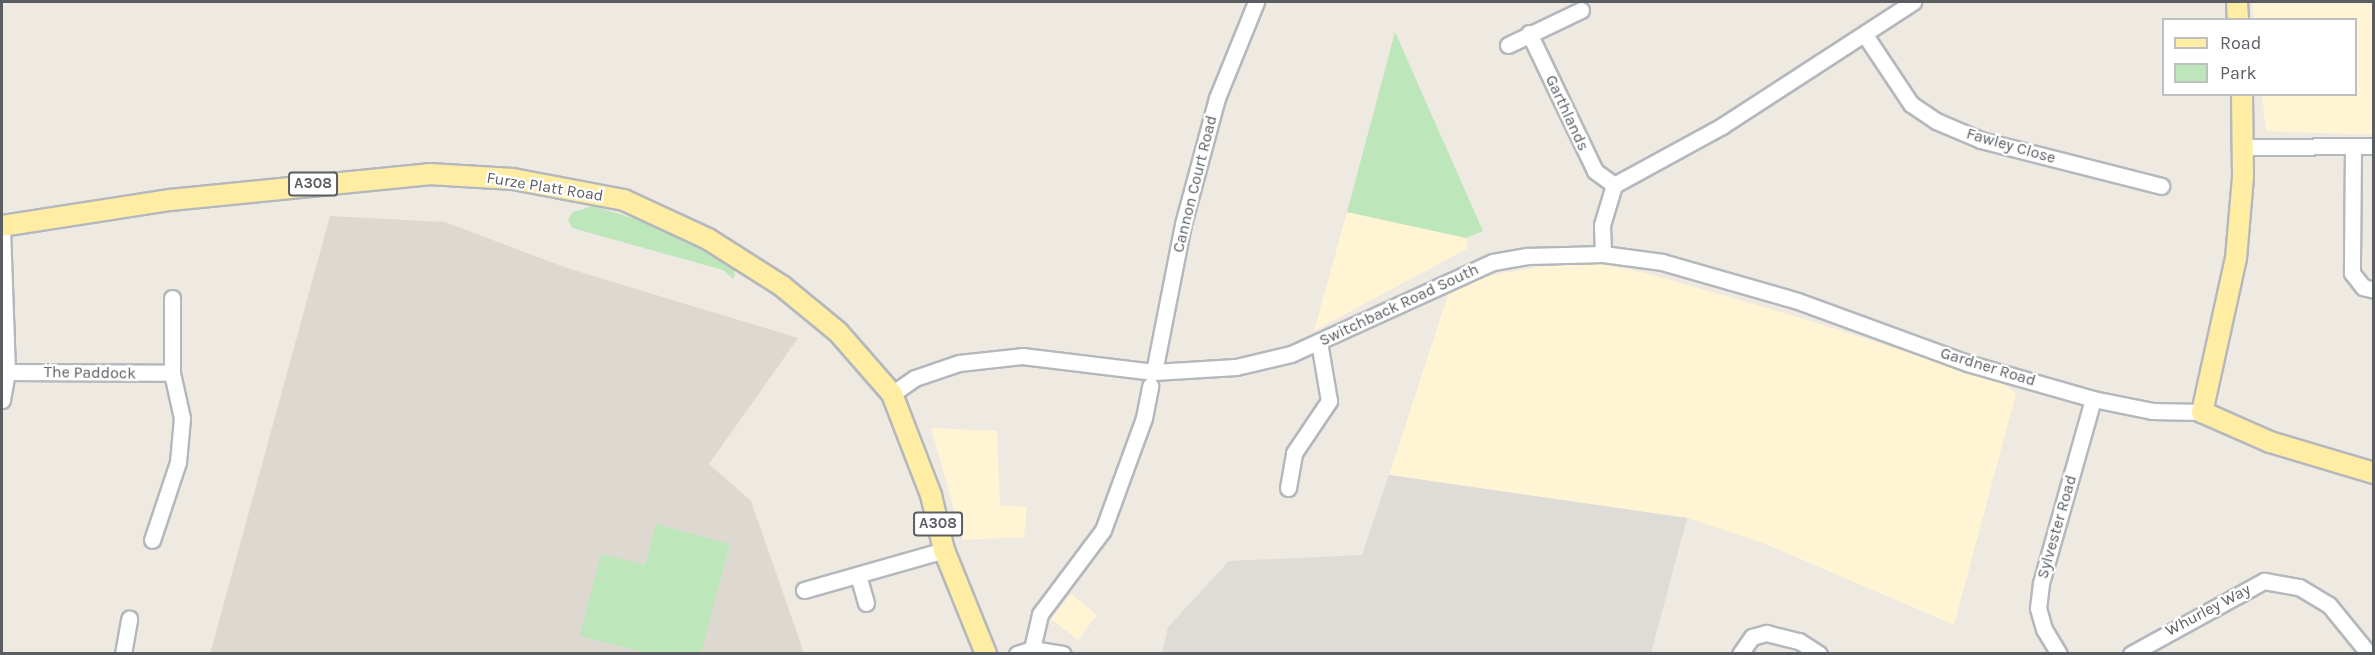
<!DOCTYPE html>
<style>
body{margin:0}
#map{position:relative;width:2375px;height:655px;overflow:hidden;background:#eeeae1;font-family:Karla,sans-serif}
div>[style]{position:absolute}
.commercial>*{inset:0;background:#fff4d4}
.industrial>*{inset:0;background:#dedcd6}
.education>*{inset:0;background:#ded9d0}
.green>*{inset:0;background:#bde7bb}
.roads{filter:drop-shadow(2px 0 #b4b8bd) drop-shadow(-2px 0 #b4b8bd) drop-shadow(0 2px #b4b8bd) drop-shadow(0 -2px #b4b8bd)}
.minor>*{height:15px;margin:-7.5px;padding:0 7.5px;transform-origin:7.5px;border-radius:7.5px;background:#fff}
.major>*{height:20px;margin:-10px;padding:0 10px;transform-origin:10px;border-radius:10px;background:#ffeda4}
span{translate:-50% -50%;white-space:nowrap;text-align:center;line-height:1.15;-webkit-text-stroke:4.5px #fff;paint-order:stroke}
.shield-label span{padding:2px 4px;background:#fff;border:2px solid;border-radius:4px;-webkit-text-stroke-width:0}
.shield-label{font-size:15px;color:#5a5e63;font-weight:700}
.street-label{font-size:16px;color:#5a5e63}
.frame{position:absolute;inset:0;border:3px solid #5a5e63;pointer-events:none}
.legend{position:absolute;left:2162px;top:18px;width:195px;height:78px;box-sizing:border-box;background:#fff;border:2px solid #bdbfc1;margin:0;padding:8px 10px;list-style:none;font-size:18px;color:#5a5e63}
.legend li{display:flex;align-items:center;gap:12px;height:30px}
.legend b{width:30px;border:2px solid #bdbfc1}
</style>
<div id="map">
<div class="commercial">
<div style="clip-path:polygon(2252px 2px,2373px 2px,2373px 135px,2266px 131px,2262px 95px,2356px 94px,2356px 20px,2254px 19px)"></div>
<div style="clip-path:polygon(1347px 212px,1466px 238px,1468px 248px,1314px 331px)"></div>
<div style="clip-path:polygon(1580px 260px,1646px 273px,1811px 321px,2004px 384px,2016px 394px,1954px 625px,1765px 544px,1687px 518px,1389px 475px,1448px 295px,1486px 276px)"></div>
<div style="clip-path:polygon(931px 428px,997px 431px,1000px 505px,1027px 507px,1024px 537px,963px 540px)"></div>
<div style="clip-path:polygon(1071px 594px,1097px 615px,1078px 640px,1051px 619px)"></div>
</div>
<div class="industrial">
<div style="clip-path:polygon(1389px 475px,1687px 518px,1651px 653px,1162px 653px,1168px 627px,1229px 561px,1362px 555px)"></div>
</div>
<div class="education">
<div style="clip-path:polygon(330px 216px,445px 222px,567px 268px,798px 338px,709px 464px,751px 501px,804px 653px,210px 654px)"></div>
</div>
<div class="green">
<div style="clip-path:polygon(1395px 32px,1483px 231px,1466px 238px,1347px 212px)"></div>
<div style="clip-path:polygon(593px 206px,652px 224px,697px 244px,731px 261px,735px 275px,733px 279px,723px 270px,572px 228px,568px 220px,573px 212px)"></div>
<div style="clip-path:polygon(656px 524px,730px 544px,701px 653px,647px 653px,580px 636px,601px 554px,645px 565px)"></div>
</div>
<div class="roads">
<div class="minor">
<div style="left:1529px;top:33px;width:153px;rotate:64.4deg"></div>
<div style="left:1595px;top:171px;width:24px;rotate:36deg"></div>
<div style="left:1865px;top:35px;width:83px;rotate:56.3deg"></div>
<div style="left:1911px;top:104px;width:30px;rotate:34deg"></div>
<div style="left:1936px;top:121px;width:49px;rotate:22.9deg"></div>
<div style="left:1981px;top:140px;width:186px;rotate:14.3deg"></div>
<div style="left:1508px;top:45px;width:81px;rotate:-25.6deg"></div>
<div style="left:2243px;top:147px;width:131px;rotate:-0.4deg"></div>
<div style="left:2353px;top:148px;width:125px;rotate:90.5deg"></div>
<div style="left:2352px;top:273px;width:18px;rotate:52deg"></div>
<div style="left:2363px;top:287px;width:11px;rotate:15deg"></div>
<div style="left:1603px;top:254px;width:29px;rotate:-92deg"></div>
<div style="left:1602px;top:225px;width:42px;rotate:-73.3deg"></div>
<div style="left:1614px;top:185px;width:123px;rotate:-28.6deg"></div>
<div style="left:1722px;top:126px;width:228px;rotate:-33deg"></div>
<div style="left:172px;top:298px;width:75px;rotate:90deg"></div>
<div style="left:7px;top:372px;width:165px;rotate:0.3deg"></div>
<div style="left:172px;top:373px;width:46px;rotate:77.5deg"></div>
<div style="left:182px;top:418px;width:44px;rotate:95.2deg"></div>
<div style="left:178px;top:462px;width:82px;rotate:108.4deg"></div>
<div style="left:1154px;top:372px;width:151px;rotate:-78.9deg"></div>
<div style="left:1183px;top:224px;width:131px;rotate:-74.9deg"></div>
<div style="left:1217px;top:98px;width:104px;rotate:-67.9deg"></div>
<div style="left:892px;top:394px;width:28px;rotate:-35deg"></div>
<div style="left:915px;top:378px;width:46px;rotate:-18.8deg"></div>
<div style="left:959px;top:363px;width:63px;rotate:-6.3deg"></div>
<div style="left:1022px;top:356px;width:133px;rotate:6.9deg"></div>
<div style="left:1154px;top:372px;width:82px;rotate:-3.5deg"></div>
<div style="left:1236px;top:367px;width:57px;rotate:-13.3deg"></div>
<div style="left:1291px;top:354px;width:222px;rotate:-24.5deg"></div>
<div style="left:1493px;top:262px;width:36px;rotate:-10deg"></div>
<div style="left:1528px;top:256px;width:75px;rotate:-1.5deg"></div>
<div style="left:1603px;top:254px;width:60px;rotate:7.7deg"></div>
<div style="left:1662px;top:262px;width:141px;rotate:16deg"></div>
<div style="left:1798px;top:301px;width:180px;rotate:20.1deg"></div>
<div style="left:1967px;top:363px;width:131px;rotate:15.9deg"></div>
<div style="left:2093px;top:399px;width:60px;rotate:11.5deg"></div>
<div style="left:2152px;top:411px;width:50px;rotate:1.1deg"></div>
<div style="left:2px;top:400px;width:28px;rotate:-80deg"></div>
<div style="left:7px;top:372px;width:146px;rotate:-92deg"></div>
<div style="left:1288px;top:488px;width:36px;rotate:-80deg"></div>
<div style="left:1294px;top:453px;width:63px;rotate:-56.1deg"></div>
<div style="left:1329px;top:401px;width:60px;rotate:-99.6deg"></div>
<div style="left:858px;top:575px;width:29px;rotate:74deg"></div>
<div style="left:804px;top:590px;width:146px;rotate:-15.9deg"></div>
<div style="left:1032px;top:649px;width:36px;rotate:-77deg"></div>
<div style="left:1040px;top:614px;width:105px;rotate:-53.1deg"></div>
<div style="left:1103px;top:530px;width:119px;rotate:-69.9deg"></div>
<div style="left:1144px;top:418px;width:33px;rotate:-79deg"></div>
<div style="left:123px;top:654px;width:36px;rotate:-80deg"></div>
<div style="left:1017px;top:654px;width:16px;rotate:-18deg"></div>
<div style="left:1032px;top:649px;width:31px;rotate:9deg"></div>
<div style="left:1740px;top:654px;width:21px;rotate:-55deg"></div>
<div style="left:1752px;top:637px;width:15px;rotate:-16deg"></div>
<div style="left:1766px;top:633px;width:34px;rotate:14deg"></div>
<div style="left:1799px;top:641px;width:24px;rotate:33deg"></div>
<div style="left:2059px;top:654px;width:29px;rotate:-121deg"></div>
<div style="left:2044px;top:629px;width:22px;rotate:-106deg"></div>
<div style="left:2038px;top:608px;width:25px;rotate:-83deg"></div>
<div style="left:2041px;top:583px;width:191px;rotate:-74.2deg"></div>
<div style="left:2131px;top:654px;width:152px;rotate:-28.8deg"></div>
<div style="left:2264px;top:581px;width:36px;rotate:10deg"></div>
<div style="left:2299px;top:587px;width:35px;rotate:31deg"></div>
<div style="left:2329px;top:605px;width:63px;rotate:50.8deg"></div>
</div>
<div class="major">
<div style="left:2237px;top:2px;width:18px;rotate:87deg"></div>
<div style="left:2242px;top:94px;width:83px;rotate:89.3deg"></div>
<div style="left:2243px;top:177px;width:81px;rotate:94.9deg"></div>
<div style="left:2236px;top:258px;width:158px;rotate:102.4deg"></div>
<div style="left:2202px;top:412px;width:74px;rotate:23.8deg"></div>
<div style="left:2270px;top:442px;width:109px;rotate:16.6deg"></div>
<div style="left:2px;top:226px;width:170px;rotate:-8.8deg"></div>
<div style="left:170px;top:200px;width:260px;rotate:-5.7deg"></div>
<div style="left:429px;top:174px;width:84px;rotate:3.4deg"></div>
<div style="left:513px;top:179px;width:113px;rotate:10.7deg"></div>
<div style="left:624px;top:200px;width:93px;rotate:24.9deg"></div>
<div style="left:708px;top:239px;width:88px;rotate:32.4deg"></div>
<div style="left:782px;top:286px;width:72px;rotate:39.4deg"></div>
<div style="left:838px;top:332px;width:82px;rotate:48.9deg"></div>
<div style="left:892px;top:394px;width:108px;rotate:68.9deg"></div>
<div style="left:931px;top:495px;width:57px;rotate:76.7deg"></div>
<div style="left:944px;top:550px;width:112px;rotate:68deg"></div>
</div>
</div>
<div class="shield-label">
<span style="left:313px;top:184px">A308</span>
<span style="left:938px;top:524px">A308</span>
</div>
<div class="street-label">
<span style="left:1567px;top:113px;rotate:65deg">Garthlands</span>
<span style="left:2011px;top:146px;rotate:16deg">Fawley Close</span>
<span style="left:1195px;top:184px;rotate:-76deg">Cannon Court Road</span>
<span style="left:545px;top:187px;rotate:9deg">Furze Platt Road</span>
<span style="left:1399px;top:305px;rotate:-25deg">Switchback Road South</span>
<span style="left:1988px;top:367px;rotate:17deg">Gardner Road</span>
<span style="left:90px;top:373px;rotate:1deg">The Paddock</span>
<span style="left:2057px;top:527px;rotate:-74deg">Sylvester Road</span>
<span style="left:2208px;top:610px;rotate:-28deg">Whurley Way</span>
</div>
<div class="frame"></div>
<ul class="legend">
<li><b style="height:8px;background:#ffeda4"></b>Road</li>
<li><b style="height:16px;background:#bde7bb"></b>Park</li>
</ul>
</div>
